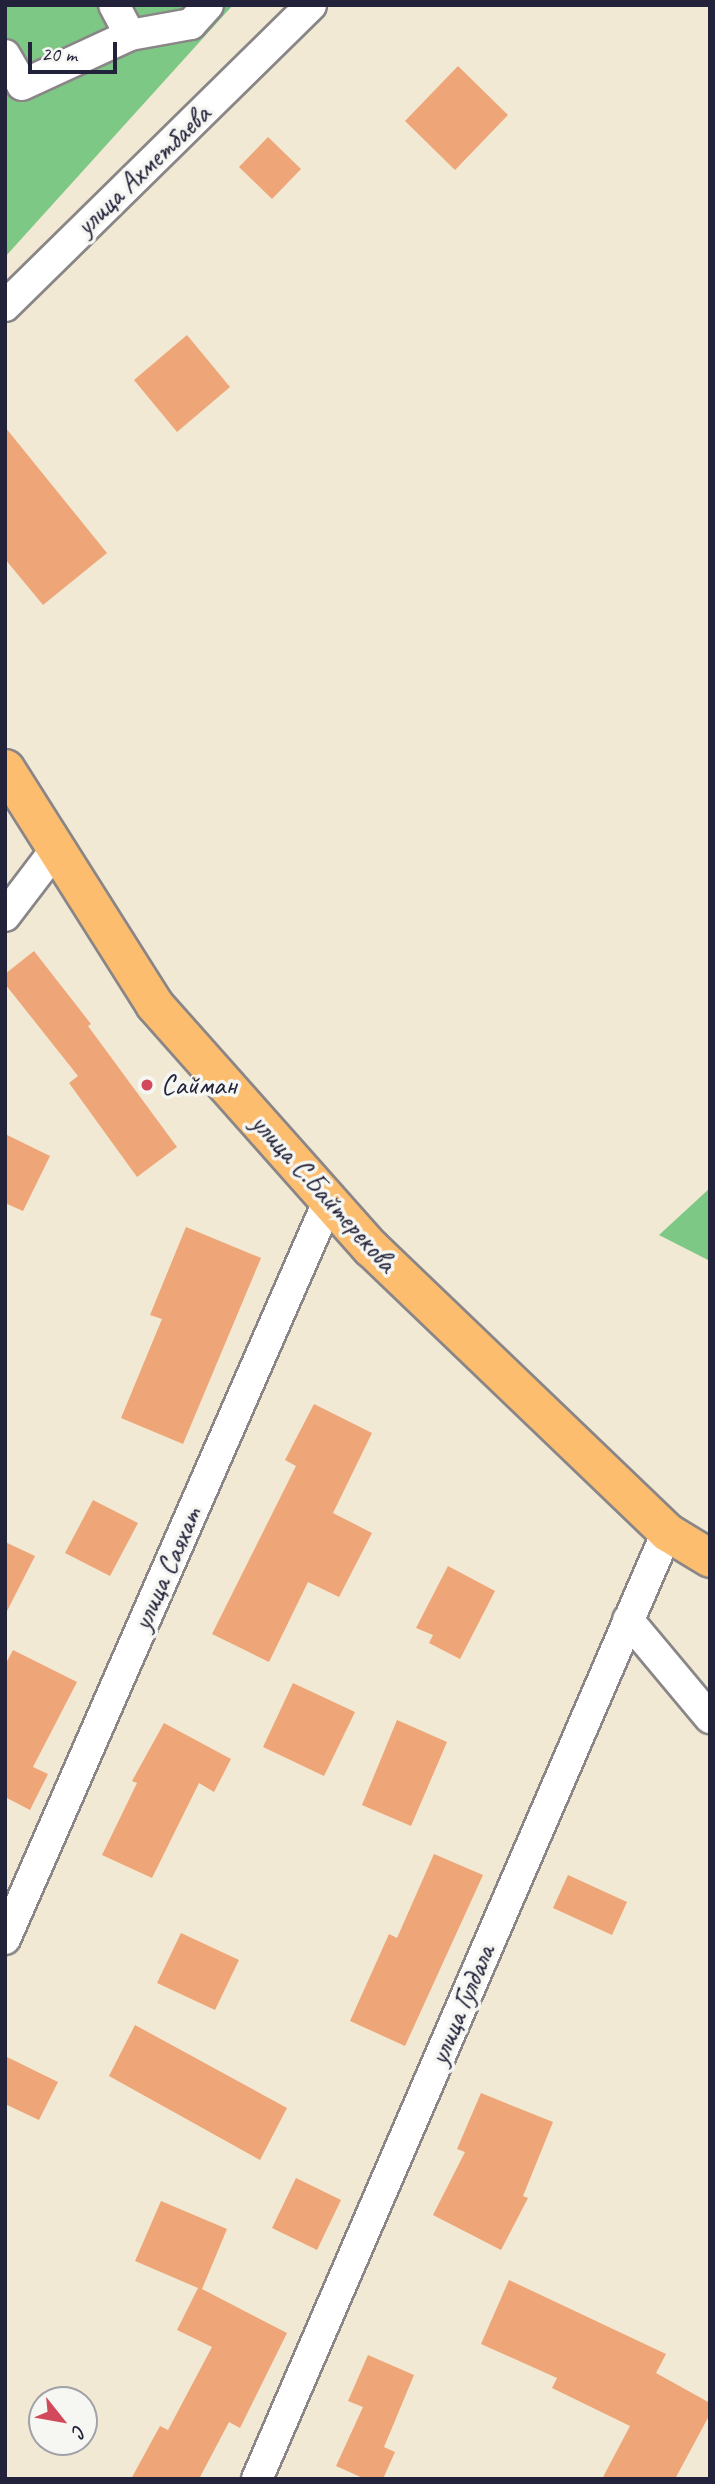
<!DOCTYPE html>
<meta charset="utf-8">
<style>
body{margin:0}
#map{position:relative;width:715px;height:2484px;overflow:hidden;background:#f1e9d3;font-family:Caveat,sans-serif}
div>[style]{position:absolute}
.green>*{inset:0;background:#7ec885}
.building>*{inset:0;background:#eea678}
.roads{filter:drop-shadow(2px 0 #8a8687) drop-shadow(-2px 0 #8a8687) drop-shadow(0 2px #8a8687) drop-shadow(0 -2px #8a8687)}
.minor>*{height:30px;margin:-15px;padding:0 15px;transform-origin:15px;border-radius:15px;background:#fff}
.major>*{height:37px;margin:-18.5px;padding:0 18.5px;transform-origin:18.5px;border-radius:18.5px;background:#fcbd6f}
.dots>*{width:19px;height:19px;translate:-50% -50%;box-sizing:border-box;border:4px solid #f6f6f2;border-radius:50%}
span{translate:-50% -50%;white-space:nowrap;text-align:center;line-height:1.15;-webkit-text-stroke:7px #f6f6f2;paint-order:stroke}
.street-label{font-size:28px;color:#22223b}
.poi-label{font-size:28px;color:#22223b}
.left{translate:0 -50%;text-align:left}
.frame{position:absolute;inset:0;border:7px solid #22223b;pointer-events:none}
.north{position:absolute;left:28px;top:2386px;width:70px;height:70px;box-sizing:border-box;background:#f6f6f2;border:2px solid #a1a1a9;border-radius:50%;rotate:121deg;font-size:19px;font-weight:700;line-height:28px;text-align:center;color:#22223b}
.north::after{content:'';display:block;margin:auto;width:24px;height:32px;background:#d1495b;clip-path:polygon(50% 0,100% 100%,50% 72%,0 100%)}
.scale{position:absolute;left:28px;top:42px;width:89px;height:32px;box-sizing:border-box;border:4px solid #22223b;border-top:0;padding-left:9px;font-size:21px;line-height:24px;white-space:nowrap;color:#22223b;-webkit-text-stroke:5px #f6f6f2;paint-order:stroke}
</style>
<div id="map">
<div class="green">
<div style="clip-path:polygon(5px 5px,233px 5px,5px 257px)"></div>
<div style="clip-path:polygon(710px 1188px,710px 1261px,659px 1235px)"></div>
</div>
<div class="building">
<div style="clip-path:polygon(458px 66px,508px 115px,455px 170px,405px 121px)"></div>
<div style="clip-path:polygon(268px 137px,301px 169px,272px 199px,239px 167px)"></div>
<div style="clip-path:polygon(187px 335px,230px 387px,177px 432px,134px 380px)"></div>
<div style="clip-path:polygon(5px 427px,107px 553px,43px 605px,5px 559px)"></div>
<div style="clip-path:polygon(34px 951px,91px 1024px,88px 1026px,177px 1147px,137px 1177px,69px 1083px,78px 1076px,5px 984px,5px 974px)"></div>
<div style="clip-path:polygon(5px 1134px,50px 1156px,23px 1211px,5px 1203px)"></div>
<div style="clip-path:polygon(186px 1227px,261px 1258px,183px 1444px,121px 1418px,162px 1319px,150px 1315px)"></div>
<div style="clip-path:polygon(314px 1404px,372px 1433px,333px 1513px,372px 1533px,339px 1597px,308px 1582px,269px 1662px,212px 1634px,296px 1466px,285px 1460px)"></div>
<div style="clip-path:polygon(93px 1500px,138px 1523px,110px 1576px,65px 1553px)"></div>
<div style="clip-path:polygon(5px 1542px,35px 1556px,5px 1615px)"></div>
<div style="clip-path:polygon(448px 1566px,495px 1591px,460px 1659px,429px 1643px,433px 1635px,416px 1628px)"></div>
<div style="clip-path:polygon(13px 1650px,77px 1682px,33px 1767px,48px 1774px,30px 1810px,5px 1797px,5px 1665px)"></div>
<div style="clip-path:polygon(293px 1683px,355px 1712px,324px 1776px,263px 1747px)"></div>
<div style="clip-path:polygon(397px 1720px,447px 1742px,411px 1826px,362px 1805px)"></div>
<div style="clip-path:polygon(164px 1723px,231px 1759px,214px 1792px,199px 1783px,152px 1878px,102px 1855px,137px 1783px,132px 1781px)"></div>
<div style="clip-path:polygon(434px 1854px,483px 1875px,405px 2046px,350px 2021px,389px 1934px,397px 1938px)"></div>
<div style="clip-path:polygon(568px 1875px,627px 1902px,612px 1935px,553px 1908px)"></div>
<div style="clip-path:polygon(181px 1933px,239px 1960px,215px 2010px,157px 1983px)"></div>
<div style="clip-path:polygon(135px 2025px,287px 2108px,260px 2160px,109px 2076px)"></div>
<div style="clip-path:polygon(5px 2056px,58px 2082px,39px 2120px,5px 2104px)"></div>
<div style="clip-path:polygon(481px 2093px,553px 2122px,523px 2196px,528px 2198px,501px 2250px,433px 2215px,465px 2152px,457px 2149px)"></div>
<div style="clip-path:polygon(296px 2178px,341px 2200px,317px 2250px,272px 2228px)"></div>
<div style="clip-path:polygon(161px 2201px,227px 2229px,202px 2289px,287px 2333px,240px 2428px,229px 2422px,199px 2479px,131px 2479px,160px 2426px,168px 2430px,212px 2347px,177px 2330px,198px 2288px,135px 2261px)"></div>
<div style="clip-path:polygon(509px 2280px,666px 2354px,656px 2373px,710px 2403px,710px 2414px,675px 2479px,602px 2479px,630px 2426px,552px 2388px,557px 2378px,481px 2344px)"></div>
<div style="clip-path:polygon(368px 2355px,414px 2375px,384px 2447px,395px 2452px,383px 2479px,365px 2479px,336px 2466px,363px 2407px,348px 2401px)"></div>
</div>
<div class="roads">
<div class="minor">
<div style="left:114px;top:5px;width:34px;rotate:62deg"></div>
<div style="left:5px;top:55px;width:34px;rotate:60deg"></div>
<div style="left:22px;top:85px;width:119px;rotate:-24.8deg"></div>
<div style="left:130px;top:35px;width:62px;rotate:-10.2deg"></div>
<div style="left:191px;top:24px;width:25px;rotate:-48deg"></div>
<div style="left:5px;top:306px;width:429px;rotate:-44.5deg"></div>
<div style="left:5px;top:916px;width:84px;rotate:-52.7deg"></div>
<div style="left:628px;top:1620px;width:128px;rotate:50.1deg"></div>
<div style="left:5px;top:1939px;width:807px;rotate:-66.33deg"></div>
<div style="left:257px;top:2479px;width:1032px;rotate:-66.59deg"></div>
</div>
<div class="major">
<div style="left:5px;top:768px;width:279px;rotate:57.7deg"></div>
<div style="left:154px;top:1004px;width:327px;rotate:48.4deg"></div>
<div style="left:371px;top:1248px;width:410px;rotate:43.8deg"></div>
<div style="left:667px;top:1532px;width:50px;rotate:31.2deg"></div>
</div>
</div>
<div class="dots">
<div style="left:147px;top:1085px;background:#d1495b"></div>
</div>
<div class="street-label">
<span style="left:143px;top:170px;rotate:-44deg">улица Ахметбаева</span>
<span style="left:324px;top:1193px;rotate:48deg">улица С.Байтерекова</span>
<span style="left:167px;top:1569px;rotate:-66deg">улица Саяхат</span>
<span style="left:462px;top:2005px;rotate:-67deg">улица Гулдала</span>
</div>
<div class="poi-label">
<span class="left" style="left:161px;top:1085px">Сайман</span>
</div>
<div class="frame"></div>
<div class="north">С</div>
<div class="scale">20 m</div>
</div>
